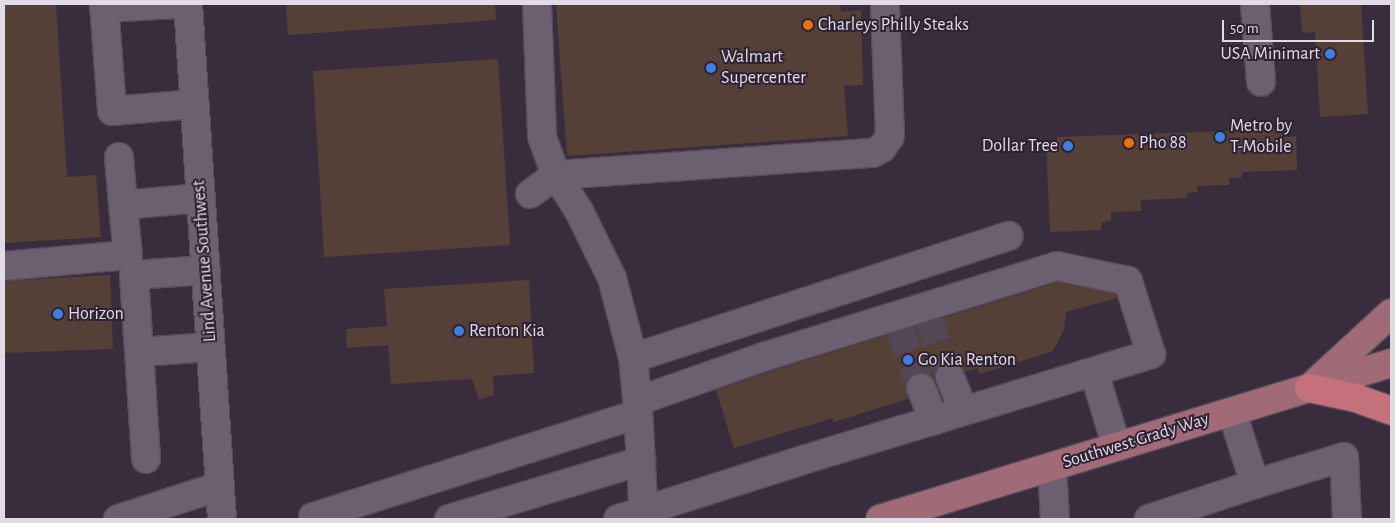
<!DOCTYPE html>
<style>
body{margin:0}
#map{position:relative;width:1395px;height:523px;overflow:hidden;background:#392d3d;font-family:"Alegreya Sans",sans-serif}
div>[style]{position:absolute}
.building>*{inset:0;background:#554038}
.minor-tunnel>*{height:28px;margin-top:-14px;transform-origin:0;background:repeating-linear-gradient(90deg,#524756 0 28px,transparent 0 42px)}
.roads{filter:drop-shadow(1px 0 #564c5a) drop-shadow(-1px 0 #564c5a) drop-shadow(0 1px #564c5a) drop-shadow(0 -1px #564c5a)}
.minor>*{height:28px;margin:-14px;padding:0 14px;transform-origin:14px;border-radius:14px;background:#6c5f70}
.major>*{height:28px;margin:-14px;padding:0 14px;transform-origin:14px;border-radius:14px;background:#a16a77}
.highway>*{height:28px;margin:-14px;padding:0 14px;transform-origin:14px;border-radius:14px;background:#c4717c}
.dots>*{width:14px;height:14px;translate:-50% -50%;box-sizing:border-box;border:2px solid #2f2333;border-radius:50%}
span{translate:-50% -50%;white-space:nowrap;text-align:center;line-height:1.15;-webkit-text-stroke:4px #2f2333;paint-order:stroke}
.poi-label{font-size:18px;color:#e2dae4}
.left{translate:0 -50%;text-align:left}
.right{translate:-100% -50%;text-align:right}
.street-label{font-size:18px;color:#e2dae4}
.frame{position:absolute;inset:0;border:5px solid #e2dae4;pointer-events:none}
.scale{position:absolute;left:1222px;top:20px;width:152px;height:22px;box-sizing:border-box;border:2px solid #e2dae4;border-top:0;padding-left:6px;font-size:15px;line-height:18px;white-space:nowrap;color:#e2dae4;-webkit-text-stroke:4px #2f2333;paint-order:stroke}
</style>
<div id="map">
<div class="building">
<div style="clip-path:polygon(4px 4px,56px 4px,67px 177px,96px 175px,101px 237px,4px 243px)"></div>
<div style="clip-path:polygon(286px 4px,495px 4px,496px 20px,288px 35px)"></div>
<div style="clip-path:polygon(556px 4px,840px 4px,841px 12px,861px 10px,863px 85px,844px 86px,848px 136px,567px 156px)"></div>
<div style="clip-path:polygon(1300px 4px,1361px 4px,1368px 114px,1320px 117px,1315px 32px,1302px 33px)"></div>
<div style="clip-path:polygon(498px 59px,510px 245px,324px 257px,313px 71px)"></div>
<div style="clip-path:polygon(1287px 129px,1288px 137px,1296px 136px,1297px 170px,1243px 172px,1241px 178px,1229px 178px,1229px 185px,1197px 186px,1197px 192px,1187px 193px,1187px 198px,1141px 200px,1141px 211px,1111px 212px,1111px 221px,1101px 222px,1101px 230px,1050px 232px,1046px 143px,1057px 143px,1057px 137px)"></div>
<div style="clip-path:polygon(110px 275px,113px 349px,4px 353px,4px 281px)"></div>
<div style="clip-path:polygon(529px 280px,534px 373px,493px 376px,494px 395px,479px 400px,472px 379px,391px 384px,388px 345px,347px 348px,346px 329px,387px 326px,384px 289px)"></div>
<div style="clip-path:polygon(1058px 282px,1116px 294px,1117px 298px,1066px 312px,1064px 329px,1053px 351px,980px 374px,977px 368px,965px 372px,959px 365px,952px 362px,945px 362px,938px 368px,935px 374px,935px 382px,931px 376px,924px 373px,916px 373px,909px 378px,906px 386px,908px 399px,833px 422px,833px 418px,734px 448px,716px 390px,768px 372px)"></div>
</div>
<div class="minor-tunnel">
<div style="left:927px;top:316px;width:65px;rotate:69.3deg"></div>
<div style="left:898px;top:325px;width:67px;rotate:69.9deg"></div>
</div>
<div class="roads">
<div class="minor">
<div style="left:104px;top:4px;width:107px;rotate:85.7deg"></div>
<div style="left:112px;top:111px;width:83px;rotate:-4.8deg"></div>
<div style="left:188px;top:4px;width:516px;rotate:86.22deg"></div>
<div style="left:537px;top:4px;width:133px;rotate:87.8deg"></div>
<div style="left:542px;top:137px;width:40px;rotate:69.8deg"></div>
<div style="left:556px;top:175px;width:43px;rotate:57.4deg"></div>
<div style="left:579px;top:211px;width:75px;rotate:63.8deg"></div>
<div style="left:612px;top:278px;width:83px;rotate:75.3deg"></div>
<div style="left:633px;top:358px;width:51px;rotate:84.4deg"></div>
<div style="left:638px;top:409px;width:110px;rotate:86.9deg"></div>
<div style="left:1255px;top:4px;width:78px;rotate:85.6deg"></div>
<div style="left:104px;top:8px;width:71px;rotate:-3.2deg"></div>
<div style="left:119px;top:157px;width:48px;rotate:85.2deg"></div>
<div style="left:530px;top:194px;width:32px;rotate:-36deg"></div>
<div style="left:556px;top:175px;width:318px;rotate:-4deg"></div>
<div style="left:873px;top:153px;width:10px;rotate:-29deg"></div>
<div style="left:882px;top:148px;width:14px;rotate:-56deg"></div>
<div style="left:890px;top:136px;width:132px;rotate:-92.2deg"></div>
<div style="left:4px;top:266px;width:124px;rotate:-5.1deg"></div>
<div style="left:128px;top:255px;width:50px;rotate:-95.7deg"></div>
<div style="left:123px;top:205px;width:78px;rotate:-5.1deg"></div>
<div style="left:139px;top:352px;width:77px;rotate:-93.7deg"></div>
<div style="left:134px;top:275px;width:72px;rotate:-4deg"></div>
<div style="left:633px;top:358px;width:395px;rotate:-18deg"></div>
<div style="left:1094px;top:372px;width:78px;rotate:73deg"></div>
<div style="left:950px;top:377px;width:35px;rotate:68deg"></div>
<div style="left:921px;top:388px;width:35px;rotate:68deg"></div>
<div style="left:1232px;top:412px;width:76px;rotate:72.3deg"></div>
<div style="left:1255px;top:484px;width:93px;rotate:-16.9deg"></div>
<div style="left:1344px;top:457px;width:62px;rotate:87.2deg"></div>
<div style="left:146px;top:459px;width:107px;rotate:-93.7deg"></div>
<div style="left:139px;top:352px;width:72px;rotate:-4deg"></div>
<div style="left:1052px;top:467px;width:52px;rotate:86.7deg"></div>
<div style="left:118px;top:519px;width:107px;rotate:-17.9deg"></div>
<div style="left:313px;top:519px;width:2px;rotate:-90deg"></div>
<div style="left:313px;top:517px;width:341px;rotate:-17.6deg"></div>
<div style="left:449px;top:519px;width:201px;rotate:-16.8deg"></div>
<div style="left:618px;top:519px;width:197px;rotate:-17.7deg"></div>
<div style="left:806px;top:459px;width:361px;rotate:-16.9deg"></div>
<div style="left:1151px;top:354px;width:77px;rotate:-107.5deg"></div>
<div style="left:1128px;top:281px;width:73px;rotate:-168.1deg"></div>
<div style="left:1057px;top:266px;width:308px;rotate:162.8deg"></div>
<div style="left:763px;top:357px;width:133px;rotate:160.6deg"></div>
<div style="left:1149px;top:519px;width:112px;rotate:-18.3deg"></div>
</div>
<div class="major">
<div style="left:1315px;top:383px;width:103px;rotate:-42.6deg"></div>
<div style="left:880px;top:519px;width:534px;rotate:-16.98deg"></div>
</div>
<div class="highway">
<div style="left:1309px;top:388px;width:48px;rotate:12deg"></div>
<div style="left:1356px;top:398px;width:37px;rotate:20deg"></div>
</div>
</div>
<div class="dots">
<div style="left:808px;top:25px;background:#e8710a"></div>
<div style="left:1330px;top:54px;background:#3f7fe0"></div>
<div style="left:711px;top:68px;background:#3f7fe0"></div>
<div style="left:1220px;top:137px;background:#3f7fe0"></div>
<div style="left:1129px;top:143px;background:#e8710a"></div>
<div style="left:1068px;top:146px;background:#3f7fe0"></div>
<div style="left:58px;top:314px;background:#3f7fe0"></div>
<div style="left:459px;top:331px;background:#3f7fe0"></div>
<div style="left:908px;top:360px;background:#3f7fe0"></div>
</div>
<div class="poi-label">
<span class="left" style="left:818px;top:25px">Charleys Philly Steaks</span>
<span class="right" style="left:1320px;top:54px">USA Minimart</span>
<span class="left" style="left:721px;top:68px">Walmart<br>Supercenter</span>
<span class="left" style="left:1230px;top:137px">Metro by<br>T-Mobile</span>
<span class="left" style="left:1139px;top:143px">Pho 88</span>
<span class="right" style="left:1058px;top:146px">Dollar Tree</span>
<span class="left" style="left:68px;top:314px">Horizon</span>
<span class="left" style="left:469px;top:331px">Renton Kia</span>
<span class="left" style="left:918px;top:360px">Go Kia Renton</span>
</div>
<div class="street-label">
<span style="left:205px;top:261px;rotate:-94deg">Lind Avenue Southwest</span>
<span style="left:1136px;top:441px;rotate:-17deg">Southwest Grady Way</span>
</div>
<div class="frame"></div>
<div class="scale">50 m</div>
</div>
